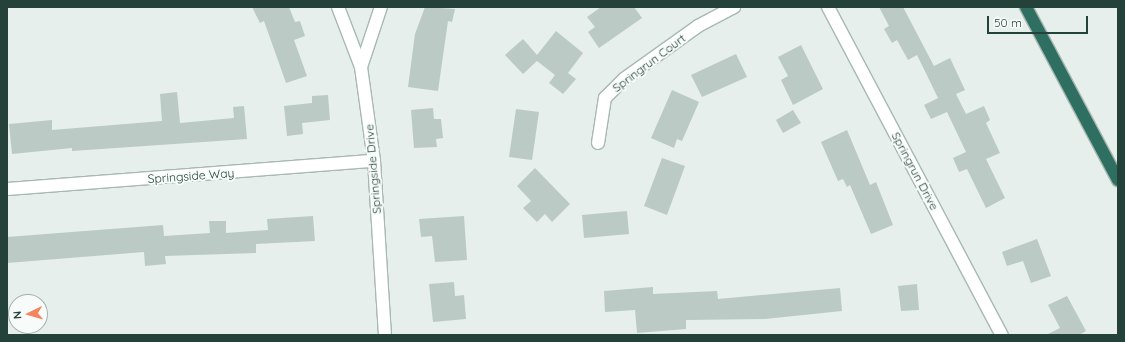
<!DOCTYPE html>
<style>
body{margin:0}
#map{position:relative;width:1125px;height:342px;overflow:hidden;background:#e6efeb;font-family:Quicksand,sans-serif}
div>[style]{position:absolute}
.building>*{inset:0;background:#bbcac4}
.roads{filter:drop-shadow(1px 0 #a8b8b2) drop-shadow(-1px 0 #a8b8b2) drop-shadow(0 1px #a8b8b2) drop-shadow(0 -1px #a8b8b2)}
.minor>*{height:12px;margin:-6px;padding:0 6px;transform-origin:6px;border-radius:6px;background:#fff}
.highway>*{height:12px;margin:-6px;padding:0 6px;transform-origin:6px;border-radius:6px;background:#2f6f62}
span{translate:-50% -50%;white-space:nowrap;text-align:center;line-height:1.15;-webkit-text-stroke:4px #f7fbf9;paint-order:stroke}
.street-label{font-size:12px;color:#24423a}
.frame{position:absolute;inset:0;border:8px solid #24423a;pointer-events:none}
.north{position:absolute;left:8px;top:294px;width:40px;height:40px;box-sizing:border-box;background:#f7fbf9;border:1px solid #a3b1ad;border-radius:50%;rotate:265deg;font-size:11px;font-weight:700;line-height:16px;text-align:center;color:#24423a}
.north::after{content:'';display:block;margin:auto;width:14px;height:18px;background:#f4845f;clip-path:polygon(50% 0,100% 100%,50% 72%,0 100%)}
.scale{position:absolute;left:987px;top:16px;width:101px;height:18px;box-sizing:border-box;border:2px solid #24423a;border-top:0;padding-left:5px;font-size:12px;line-height:14px;white-space:nowrap;color:#24423a;-webkit-text-stroke:3px #f7fbf9;paint-order:stroke}
</style>
<div id="map">
<div class="building">
<div style="clip-path:polygon(252px 7px,289px 7px,295px 22px,300px 21px,305px 36px,294px 40px,307px 76px,286px 83px,264px 21px,260px 23px)"></div>
<div style="clip-path:polygon(425px 7px,455px 9px,452px 22px,448px 21px,438px 91px,408px 87px,415px 34px)"></div>
<div style="clip-path:polygon(601px 7px,634px 7px,642px 18px,599px 48px,588px 32px,595px 27px,587px 17px)"></div>
<div style="clip-path:polygon(879px 7px,903px 7px,934px 66px,950px 58px,965px 90px,956px 94px,966px 114px,984px 106px,990px 120px,986px 123px,1000px 153px,986px 159px,1005px 198px,986px 208px,967px 169px,959px 172px,953px 158px,966px 152px,947px 112px,931px 119px,924px 105px,938px 98px,917px 55px,908px 60px,897px 40px,892px 43px,884px 29px,889px 26px)"></div>
<div style="clip-path:polygon(556px 31px,583px 53px,568px 73px,576px 79px,563px 94px,549px 83px,555px 75px,537px 61px,523px 74px,505px 55px,523px 39px,537px 55px)"></div>
<div style="clip-path:polygon(801px 45px,823px 89px,793px 105px,781px 80px,788px 76px,778px 57px)"></div>
<div style="clip-path:polygon(736px 54px,747px 77px,702px 97px,691px 75px)"></div>
<div style="clip-path:polygon(672px 90px,699px 102px,682px 141px,677px 139px,674px 148px,651px 138px)"></div>
<div style="clip-path:polygon(177px 92px,180px 123px,234px 118px,233px 107px,244px 106px,247px 139px,72px 151px,72px 148px,12px 154px,9px 124px,52px 120px,52px 130px,162px 121px,160px 94px)"></div>
<div style="clip-path:polygon(328px 95px,330px 120px,302px 123px,303px 134px,287px 136px,284px 106px,312px 103px,312px 96px)"></div>
<div style="clip-path:polygon(433px 108px,434px 119px,441px 119px,443px 138px,436px 139px,437px 147px,414px 148px,411px 110px)"></div>
<div style="clip-path:polygon(516px 109px,539px 112px,532px 160px,509px 157px)"></div>
<div style="clip-path:polygon(793px 110px,801px 123px,783px 133px,776px 120px)"></div>
<div style="clip-path:polygon(847px 130px,870px 185px,876px 182px,893px 225px,871px 234px,850px 185px,847px 187px,843px 179px,838px 181px,821px 142px)"></div>
<div style="clip-path:polygon(662px 158px,685px 166px,667px 215px,644px 206px)"></div>
<div style="clip-path:polygon(535px 168px,570px 204px,552px 222px,545px 214px,537px 222px,523px 208px,531px 201px,517px 186px)"></div>
<div style="clip-path:polygon(627px 211px,629px 234px,584px 238px,582px 215px)"></div>
<div style="clip-path:polygon(313px 216px,315px 241px,256px 244px,256px 253px,165px 256px,166px 264px,145px 266px,144px 252px,7px 263px,7px 237px,163px 225px,164px 236px,210px 233px,209px 221px,226px 221px,226px 233px,268px 230px,267px 219px)"></div>
<div style="clip-path:polygon(464px 216px,467px 260px,435px 262px,432px 236px,421px 237px,419px 219px)"></div>
<div style="clip-path:polygon(1037px 239px,1051px 276px,1031px 283px,1023px 261px,1007px 266px,1002px 252px)"></div>
<div style="clip-path:polygon(454px 282px,455px 296px,464px 295px,466px 319px,433px 322px,429px 284px)"></div>
<div style="clip-path:polygon(917px 284px,919px 310px,901px 311px,898px 286px)"></div>
<div style="clip-path:polygon(653px 287px,653px 294px,717px 291px,718px 299px,840px 288px,842px 311px,765px 319px,686px 320px,686px 329px,637px 333px,635px 310px,605px 312px,604px 291px)"></div>
<div style="clip-path:polygon(1067px 296px,1086px 331px,1079px 335px,1046px 335px,1060px 328px,1048px 305px)"></div>
</div>
<div class="roads">
<div class="minor">
<div style="left:338px;top:7px;width:64px;rotate:69deg"></div>
<div style="left:361px;top:67px;width:95px;rotate:82.1deg"></div>
<div style="left:374px;top:161px;width:174px;rotate:86.4deg"></div>
<div style="left:828px;top:7px;width:371px;rotate:62.1deg"></div>
<div style="left:361px;top:67px;width:63px;rotate:-71.6deg"></div>
<div style="left:598px;top:143px;width:46px;rotate:-81.2deg"></div>
<div style="left:605px;top:98px;width:27px;rotate:-45deg"></div>
<div style="left:624px;top:79px;width:91px;rotate:-35.6deg"></div>
<div style="left:698px;top:26px;width:41px;rotate:-27.8deg"></div>
<div style="left:7px;top:189px;width:368px;rotate:-4.4deg"></div>
</div>
<div class="highway">
<div style="left:1026px;top:7px;width:196px;rotate:62deg"></div>
</div>
</div>
<div class="street-label">
<span style="left:649px;top:63px;rotate:-37deg">Springrun Court</span>
<span style="left:373px;top:169px;rotate:-95deg">Springside Drive</span>
<span style="left:915px;top:171px;rotate:62deg">Springrun Drive</span>
<span style="left:191px;top:176px;rotate:-4deg">Springside Way</span>
</div>
<div class="frame"></div>
<div class="north">N</div>
<div class="scale">50 m</div>
</div>
